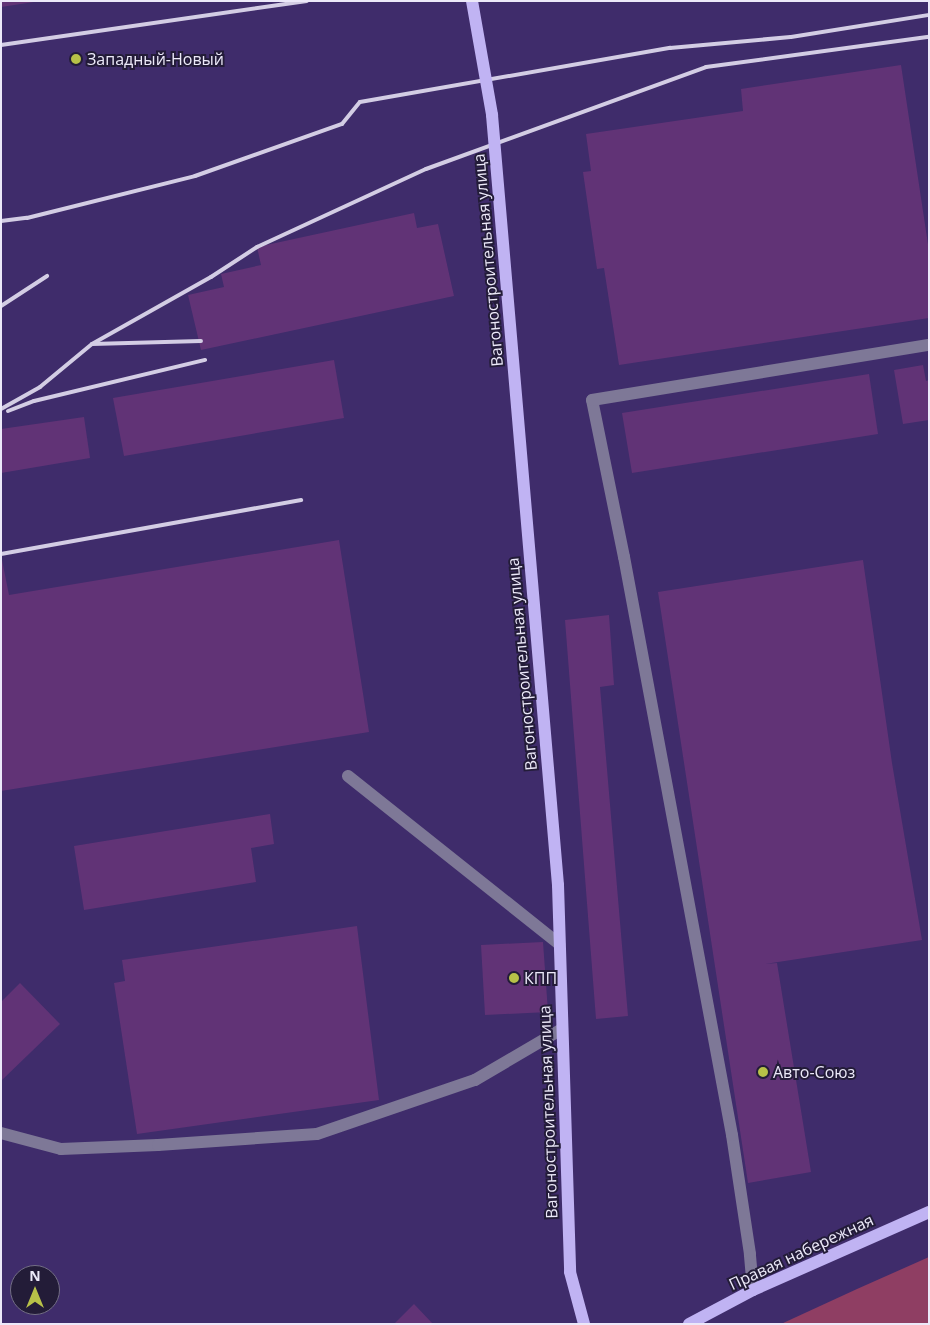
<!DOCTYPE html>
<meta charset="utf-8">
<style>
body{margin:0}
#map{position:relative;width:930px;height:1325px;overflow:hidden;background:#3f2c6b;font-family:"Open Sans",sans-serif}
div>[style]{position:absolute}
.water>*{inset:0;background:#8f3e63}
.building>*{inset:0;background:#613376}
.minor>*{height:12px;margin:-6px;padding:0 6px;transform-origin:6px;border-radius:6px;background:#7e7897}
.major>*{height:12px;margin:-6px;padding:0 6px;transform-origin:6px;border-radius:6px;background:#c0b3f3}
.rail>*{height:4px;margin:-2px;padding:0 2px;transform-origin:2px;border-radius:2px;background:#d3cde4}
.major-bridge>*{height:12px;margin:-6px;padding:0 6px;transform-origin:6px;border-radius:6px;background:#c0b3f3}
.dots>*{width:14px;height:14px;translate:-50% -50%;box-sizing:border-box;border:2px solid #231c38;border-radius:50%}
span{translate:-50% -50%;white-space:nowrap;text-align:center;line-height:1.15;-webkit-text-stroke:4px #231c38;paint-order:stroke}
.poi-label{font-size:16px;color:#ece9f9}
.left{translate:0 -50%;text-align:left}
.street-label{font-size:16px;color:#ece9f9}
.frame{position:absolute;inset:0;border:2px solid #ece9f9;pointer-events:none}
.north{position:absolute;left:10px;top:1265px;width:50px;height:50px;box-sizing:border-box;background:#231c38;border:1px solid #736e85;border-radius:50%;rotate:0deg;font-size:14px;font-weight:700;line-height:20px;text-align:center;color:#ece9f9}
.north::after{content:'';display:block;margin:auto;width:18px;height:22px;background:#b7c148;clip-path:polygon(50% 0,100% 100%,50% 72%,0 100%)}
</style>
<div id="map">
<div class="water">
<div style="clip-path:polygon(929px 1257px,929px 1324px,781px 1324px,857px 1289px)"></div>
</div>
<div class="building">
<div style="clip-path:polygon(1px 1px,34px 1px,34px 2px,1px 7px)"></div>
<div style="clip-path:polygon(901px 65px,929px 251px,929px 318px,619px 365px,604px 268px,597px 269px,583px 172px,591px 171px,586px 134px,743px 111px,741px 89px)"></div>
<div style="clip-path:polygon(414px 213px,417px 228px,438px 224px,454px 296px,201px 350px,188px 295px,224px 287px,221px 274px,261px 265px,257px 247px)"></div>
<div style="clip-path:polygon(334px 360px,344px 418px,124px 456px,113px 398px)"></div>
<div style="clip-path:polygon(923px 365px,926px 381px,929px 380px,929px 420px,903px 424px,894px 370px)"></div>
<div style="clip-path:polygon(869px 374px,878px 434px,632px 473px,622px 413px)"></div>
<div style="clip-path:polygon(84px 417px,90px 458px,1px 473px,1px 429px)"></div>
<div style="clip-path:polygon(339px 540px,369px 732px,1px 791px,1px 555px,9px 595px)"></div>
<div style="clip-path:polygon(863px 560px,892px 763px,922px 940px,765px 964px,777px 963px,811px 1172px,748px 1183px,658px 592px)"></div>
<div style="clip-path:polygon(609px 615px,614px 685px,600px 687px,628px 1016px,596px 1019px,565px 620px)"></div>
<div style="clip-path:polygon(270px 814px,274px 844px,251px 848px,256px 882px,84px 910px,74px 846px)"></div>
<div style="clip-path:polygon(357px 926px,379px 1100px,137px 1134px,114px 983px,125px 981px,122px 960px)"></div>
<div style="clip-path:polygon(543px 942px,548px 1012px,485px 1015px,481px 945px)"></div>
<div style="clip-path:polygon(20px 983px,60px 1024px,1px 1081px,1px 1002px)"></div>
<div style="clip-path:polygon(414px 1304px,433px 1324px,394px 1324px)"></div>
</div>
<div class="minor">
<div style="left:348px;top:776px;width:270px;rotate:38.5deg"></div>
<div style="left:1px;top:1133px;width:62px;rotate:14.9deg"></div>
<div style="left:61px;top:1149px;width:97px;rotate:-2.4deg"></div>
<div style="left:158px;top:1145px;width:159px;rotate:-4deg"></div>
<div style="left:317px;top:1134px;width:167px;rotate:-18.9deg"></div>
<div style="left:475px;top:1080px;width:101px;rotate:-30.4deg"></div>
<div style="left:753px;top:1290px;width:36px;rotate:-95deg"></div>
<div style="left:750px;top:1254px;width:120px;rotate:-98.6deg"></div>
<div style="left:732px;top:1135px;width:588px;rotate:-100.58deg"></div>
<div style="left:624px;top:557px;width:160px;rotate:-101.5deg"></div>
<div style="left:592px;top:400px;width:341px;rotate:-9.3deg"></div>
</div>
<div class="major">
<div style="left:558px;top:885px;width:387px;rotate:88.2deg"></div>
<div style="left:570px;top:1272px;width:54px;rotate:74.9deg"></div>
<div style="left:689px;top:1324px;width:72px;rotate:-28deg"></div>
<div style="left:753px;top:1290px;width:193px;rotate:-23.9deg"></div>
</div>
<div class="rail">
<div style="left:1px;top:45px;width:309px;rotate:-8.2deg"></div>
<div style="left:1px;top:221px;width:26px;rotate:-7deg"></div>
<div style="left:27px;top:218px;width:173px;rotate:-14deg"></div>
<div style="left:195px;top:176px;width:156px;rotate:-19.5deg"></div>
<div style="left:342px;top:124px;width:28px;rotate:-51deg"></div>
<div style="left:360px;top:102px;width:315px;rotate:-9.9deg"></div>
<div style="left:670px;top:48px;width:121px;rotate:-5.2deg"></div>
<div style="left:791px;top:37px;width:140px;rotate:-9.1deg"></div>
<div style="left:1px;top:306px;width:55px;rotate:-33.1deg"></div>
<div style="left:92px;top:344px;width:137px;rotate:-29.4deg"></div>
<div style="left:211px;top:277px;width:55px;rotate:-33.1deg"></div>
<div style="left:257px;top:247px;width:186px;rotate:-24.8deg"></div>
<div style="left:426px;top:169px;width:298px;rotate:-20deg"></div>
<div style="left:706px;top:67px;width:225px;rotate:-7.7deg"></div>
<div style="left:1px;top:409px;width:45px;rotate:-29.4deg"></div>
<div style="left:40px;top:387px;width:67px;rotate:-39.6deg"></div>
<div style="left:92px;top:344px;width:109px;rotate:-1.6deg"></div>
<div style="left:8px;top:411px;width:28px;rotate:-21deg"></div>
<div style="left:34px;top:401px;width:176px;rotate:-13.5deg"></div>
<div style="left:1px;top:554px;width:305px;rotate:-10.2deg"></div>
</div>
<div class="major-bridge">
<div style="left:472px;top:1px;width:116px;rotate:80deg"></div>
<div style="left:492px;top:115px;width:773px;rotate:85.1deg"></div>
</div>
<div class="dots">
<div style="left:76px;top:59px;background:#b7c148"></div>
<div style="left:514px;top:978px;background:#b7c148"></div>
<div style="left:763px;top:1072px;background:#b7c148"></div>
</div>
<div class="poi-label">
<span class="left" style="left:87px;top:59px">Западный-Новый</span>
<span class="left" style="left:524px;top:978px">КПП</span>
<span class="left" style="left:773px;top:1072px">Авто-Союз</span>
</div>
<div class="street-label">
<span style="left:488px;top:260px;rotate:-95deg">Вагоностроительная улица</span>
<span style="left:522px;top:664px;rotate:-95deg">Вагоностроительная улица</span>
<span style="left:548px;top:1112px;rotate:-92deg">Вагоностроительная улица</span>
<span style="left:801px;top:1252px;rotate:-25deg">Правая набережная</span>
</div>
<div class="frame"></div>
<div class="north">N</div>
</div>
